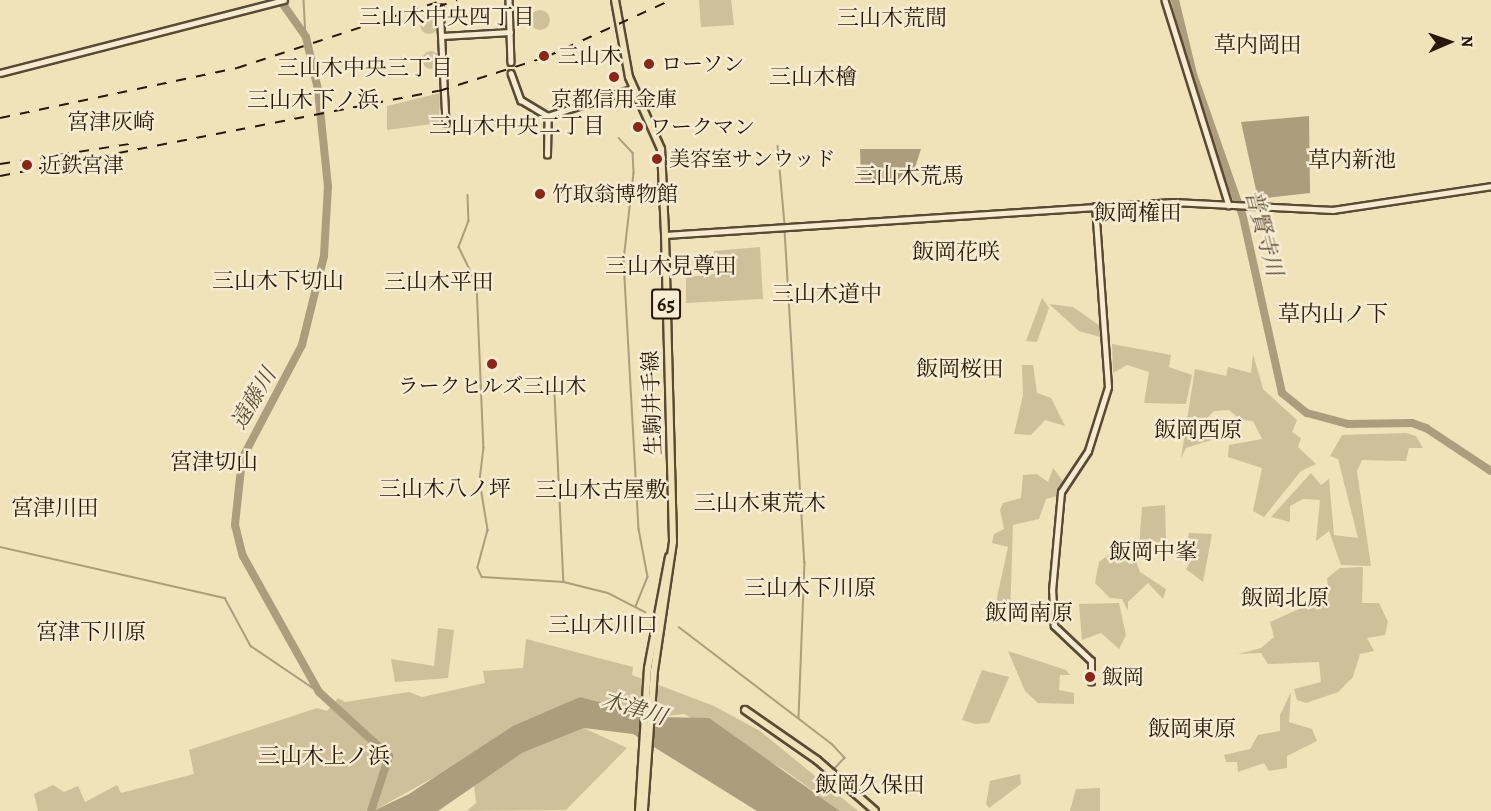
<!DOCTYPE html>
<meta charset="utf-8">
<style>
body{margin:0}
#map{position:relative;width:1491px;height:811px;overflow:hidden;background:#f0e2b9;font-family:Alegreya,"Noto Serif JP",serif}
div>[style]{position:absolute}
.green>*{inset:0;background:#cec09b}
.round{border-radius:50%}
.water>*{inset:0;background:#ac9d7d}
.stream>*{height:1.5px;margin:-0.75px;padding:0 0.75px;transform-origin:0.75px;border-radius:0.75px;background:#ac9d7d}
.river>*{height:8px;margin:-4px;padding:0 4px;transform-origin:4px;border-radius:4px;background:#ac9d7d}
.roads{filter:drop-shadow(2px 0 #594a34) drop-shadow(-2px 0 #594a34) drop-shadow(0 2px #594a34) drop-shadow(0 -2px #594a34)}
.minor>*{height:4.5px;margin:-2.25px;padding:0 2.25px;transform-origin:2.25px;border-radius:2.25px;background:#f5ecd2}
.major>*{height:6px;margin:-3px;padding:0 3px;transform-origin:3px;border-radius:3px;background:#f0e2b9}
.rail>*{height:1.5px;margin-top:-0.75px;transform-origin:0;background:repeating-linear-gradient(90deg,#271808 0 10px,transparent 0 20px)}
.dots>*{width:16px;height:16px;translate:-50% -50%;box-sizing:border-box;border:3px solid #f5ecd2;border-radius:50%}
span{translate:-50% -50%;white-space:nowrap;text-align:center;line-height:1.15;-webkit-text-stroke:5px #f5ecd2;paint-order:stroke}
.shield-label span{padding:2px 4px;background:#f5ecd2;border:2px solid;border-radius:4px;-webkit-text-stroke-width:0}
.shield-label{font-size:20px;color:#271808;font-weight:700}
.poi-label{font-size:21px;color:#271808}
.left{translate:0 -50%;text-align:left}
.street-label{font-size:21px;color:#271808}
.neighbourhood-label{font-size:22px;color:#271808}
.water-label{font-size:22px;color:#5c4d37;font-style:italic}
.north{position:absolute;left:1419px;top:12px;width:60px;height:60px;-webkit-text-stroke:4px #f5ecd2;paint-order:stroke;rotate:88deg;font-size:16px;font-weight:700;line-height:24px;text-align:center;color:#271808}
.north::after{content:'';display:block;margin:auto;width:21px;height:27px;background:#271808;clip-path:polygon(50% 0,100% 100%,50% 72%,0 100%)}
</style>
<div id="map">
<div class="green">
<div style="clip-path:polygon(699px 0,731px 0,734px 25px,701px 27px)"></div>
<div class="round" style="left:530px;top:10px;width:20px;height:20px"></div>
<div class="round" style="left:420px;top:16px;width:18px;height:18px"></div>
<div class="round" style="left:422px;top:51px;width:18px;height:18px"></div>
<div style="clip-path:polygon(440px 93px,439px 123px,387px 130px,387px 106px)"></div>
<div style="clip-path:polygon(760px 247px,763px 299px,686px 303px,686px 277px,715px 274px,714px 251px)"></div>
<div style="clip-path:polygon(1042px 298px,1049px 308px,1037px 342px,1026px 341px)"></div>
<div style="clip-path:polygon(1049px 304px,1073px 307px,1106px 330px,1107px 339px,1079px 331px)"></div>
<div style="clip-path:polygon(1112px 344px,1171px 355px,1169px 367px,1192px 375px,1186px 404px,1144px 403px,1149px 372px,1127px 365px,1113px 373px)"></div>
<div style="clip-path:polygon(1253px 354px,1263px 389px,1297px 420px,1292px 432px,1301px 438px,1298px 447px,1316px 464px,1301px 471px,1264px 517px,1253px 511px,1262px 468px,1228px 457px,1229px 445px,1262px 439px,1253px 421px,1241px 420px,1229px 410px,1214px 411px,1208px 417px,1211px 440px,1186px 448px,1181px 458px,1195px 369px,1226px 376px,1228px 367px,1251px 373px)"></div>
<div style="clip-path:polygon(1022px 365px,1033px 365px,1037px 393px,1051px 398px,1065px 426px,1045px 420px,1031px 435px,1014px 434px,1023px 395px)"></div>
<div style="clip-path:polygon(1406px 433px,1416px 436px,1423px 448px,1409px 448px,1406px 461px,1362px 460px,1357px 471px,1371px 566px,1341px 565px,1329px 531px,1316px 541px,1320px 500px,1303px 499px,1290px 506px,1290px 522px,1271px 517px,1311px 473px,1321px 485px,1329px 479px,1334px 535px,1358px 538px,1338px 459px,1330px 456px,1342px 435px)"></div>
<div style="clip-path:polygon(1053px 468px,1063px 481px,1057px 496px,1046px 499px,1039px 519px,1013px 525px,1010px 616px,996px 602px,1008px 547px,992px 543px,994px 534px,1004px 529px,1000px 510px,1003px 503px,1021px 498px,1023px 475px,1037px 474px,1048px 482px)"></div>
<div style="clip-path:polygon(1165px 505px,1166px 540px,1139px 548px,1142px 507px)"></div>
<div style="clip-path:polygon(1189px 533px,1212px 534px,1203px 582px,1186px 569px,1196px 553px,1187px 542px)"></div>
<div style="clip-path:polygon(1108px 555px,1134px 556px,1140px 572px,1166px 589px,1163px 599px,1148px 583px,1128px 602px,1128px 611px,1122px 599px,1110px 598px,1095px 583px,1099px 562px)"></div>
<div style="clip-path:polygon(1363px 567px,1362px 603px,1379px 603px,1388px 622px,1385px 635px,1367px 638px,1374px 651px,1360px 654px,1353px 677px,1338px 692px,1306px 703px,1297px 700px,1294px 689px,1321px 682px,1319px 662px,1268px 664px,1261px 653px,1238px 654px,1261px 648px,1274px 637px,1270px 622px,1317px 601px,1328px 589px,1327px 578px,1340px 568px)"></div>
<div style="clip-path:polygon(1119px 603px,1126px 635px,1119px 649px,1101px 633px,1082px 640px,1079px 604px)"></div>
<div style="clip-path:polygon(438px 628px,454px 630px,448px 678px,395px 682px,391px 659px,434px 666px)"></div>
<div style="clip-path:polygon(526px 639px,633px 667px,632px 675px,714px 706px,760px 731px,858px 811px,840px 811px,783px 769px,684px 714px,659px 717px,580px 697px,373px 811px,38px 811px,34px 794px,53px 785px,64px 792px,78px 786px,85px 802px,117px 785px,121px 793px,194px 774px,189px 750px,317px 708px,327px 711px,338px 698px,345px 702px,409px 692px,422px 697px,485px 683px,483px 671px,523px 668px)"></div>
<div style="clip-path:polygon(1008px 651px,1066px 670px,1070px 675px,1060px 675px,1059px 690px,1074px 693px,1074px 704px,1038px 703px,1025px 691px)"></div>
<div style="clip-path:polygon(982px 670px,1009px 677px,989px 723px,975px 724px,962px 720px)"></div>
<div style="clip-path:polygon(1291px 692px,1289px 722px,1312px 729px,1317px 741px,1287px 756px,1287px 768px,1269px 771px,1264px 763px,1238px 772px,1237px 762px,1226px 762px,1224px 755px,1250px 749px,1258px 735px,1280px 731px,1280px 715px)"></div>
<div style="clip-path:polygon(584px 728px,627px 748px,566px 810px,467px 811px,476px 803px,474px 785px,522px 753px)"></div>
<div style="clip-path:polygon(1020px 774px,1021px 784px,989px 808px,986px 804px,990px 781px)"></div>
<div style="clip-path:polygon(1100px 788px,1100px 811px,1070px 811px,1076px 789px)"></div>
</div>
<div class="water">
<div style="clip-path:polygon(1309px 116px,1310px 193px,1258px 199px,1241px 122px)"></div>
<div style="clip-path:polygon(860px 149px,921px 149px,911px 180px,861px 181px)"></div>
<div style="clip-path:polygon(580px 697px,659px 717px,709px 718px,840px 811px,757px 811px,633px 734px,584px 728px,522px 753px,438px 811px,373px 811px,409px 794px,513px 726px)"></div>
</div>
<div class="stream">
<div style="left:304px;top:0;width:38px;rotate:87deg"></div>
<div style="left:619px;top:138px;width:21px;rotate:47deg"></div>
<div style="left:633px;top:153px;width:20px;rotate:87deg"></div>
<div style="left:634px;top:173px;width:89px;rotate:96.5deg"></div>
<div style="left:624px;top:261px;width:268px;rotate:86.8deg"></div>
<div style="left:639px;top:529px;width:49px;rotate:79.4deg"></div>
<div style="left:648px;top:577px;width:32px;rotate:112deg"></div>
<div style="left:778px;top:146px;width:79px;rotate:84.9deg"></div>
<div style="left:468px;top:195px;width:26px;rotate:88deg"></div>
<div style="left:469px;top:221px;width:28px;rotate:111deg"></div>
<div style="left:459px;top:247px;width:41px;rotate:64.1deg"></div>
<div style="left:477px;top:284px;width:164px;rotate:87.6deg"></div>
<div style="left:484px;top:448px;width:33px;rotate:97deg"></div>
<div style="left:480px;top:481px;width:50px;rotate:80.7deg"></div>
<div style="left:488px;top:530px;width:39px;rotate:105deg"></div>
<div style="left:478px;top:568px;width:10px;rotate:66deg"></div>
<div style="left:785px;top:230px;width:333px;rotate:86.6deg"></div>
<div style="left:805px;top:562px;width:156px;rotate:92.2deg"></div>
<div style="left:555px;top:394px;width:188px;rotate:87.3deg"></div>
<div style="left:0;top:547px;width:231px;rotate:12.8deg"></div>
<div style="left:225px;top:598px;width:55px;rotate:61.6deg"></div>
<div style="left:251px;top:646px;width:82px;rotate:34.1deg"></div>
<div style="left:483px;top:577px;width:81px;rotate:3.5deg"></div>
<div style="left:564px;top:582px;width:45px;rotate:14deg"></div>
<div style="left:608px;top:593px;width:42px;rotate:27.2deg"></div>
<div style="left:679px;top:627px;width:193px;rotate:37.4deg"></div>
<div style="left:832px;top:744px;width:19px;rotate:47deg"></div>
<div style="left:845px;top:758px;width:16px;rotate:133deg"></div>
<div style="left:815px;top:793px;width:25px;rotate:-53deg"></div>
</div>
<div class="river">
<div style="left:280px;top:0;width:45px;rotate:54.9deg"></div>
<div style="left:306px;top:37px;width:54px;rotate:77.2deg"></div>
<div style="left:318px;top:90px;width:97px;rotate:84.1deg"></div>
<div style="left:328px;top:186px;width:70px;rotate:93.3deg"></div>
<div style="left:324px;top:256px;width:92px;rotate:103.9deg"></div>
<div style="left:302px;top:345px;width:129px;rotate:117.8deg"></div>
<div style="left:242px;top:459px;width:66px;rotate:96.1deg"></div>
<div style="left:235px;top:525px;width:32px;rotate:76deg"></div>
<div style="left:243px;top:556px;width:156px;rotate:60.8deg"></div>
<div style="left:319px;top:692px;width:95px;rotate:42.4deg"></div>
<div style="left:389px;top:756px;width:58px;rotate:108.1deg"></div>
<div style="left:1175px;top:0;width:76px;rotate:76.3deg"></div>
<div style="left:1193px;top:74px;width:151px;rotate:70.7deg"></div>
<div style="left:1243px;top:217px;width:180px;rotate:77.5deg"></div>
<div style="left:1282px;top:393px;width:32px;rotate:39deg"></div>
<div style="left:1307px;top:413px;width:42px;rotate:15deg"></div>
<div style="left:1348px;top:424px;width:64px;rotate:-0.9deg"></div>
<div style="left:1412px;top:423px;width:15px;rotate:20deg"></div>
<div style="left:1426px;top:428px;width:78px;rotate:33.5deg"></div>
</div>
<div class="roads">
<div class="minor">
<div style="left:509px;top:0;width:62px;rotate:88.2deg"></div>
<div style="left:1165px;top:0;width:215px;rotate:72.7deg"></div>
<div style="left:440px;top:7px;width:116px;rotate:87deg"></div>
<div style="left:442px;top:36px;width:68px;rotate:-3.4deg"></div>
<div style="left:0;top:73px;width:293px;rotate:-14.4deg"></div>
<div style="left:511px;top:73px;width:29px;rotate:70deg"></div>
<div style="left:521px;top:100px;width:31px;rotate:31deg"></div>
<div style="left:548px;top:116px;width:90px;rotate:-18deg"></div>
<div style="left:547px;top:155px;width:39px;rotate:-89deg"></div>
<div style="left:665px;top:235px;width:509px;rotate:-3.72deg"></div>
<div style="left:1173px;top:202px;width:160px;rotate:2.9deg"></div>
<div style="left:1333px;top:210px;width:160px;rotate:-8.6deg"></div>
<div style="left:1091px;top:682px;width:21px;rotate:-90deg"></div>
<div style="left:1091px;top:661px;width:51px;rotate:-136.6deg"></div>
<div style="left:1054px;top:626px;width:35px;rotate:-93deg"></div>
<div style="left:1052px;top:591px;width:99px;rotate:-84.8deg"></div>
<div style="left:1061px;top:492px;width:49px;rotate:-56.6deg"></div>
<div style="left:1088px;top:451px;width:67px;rotate:-72.6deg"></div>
<div style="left:1108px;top:387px;width:181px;rotate:-94.1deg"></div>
</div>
<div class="major">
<div style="left:615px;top:0;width:78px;rotate:79.7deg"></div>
<div style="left:629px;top:77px;width:79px;rotate:66deg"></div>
<div style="left:661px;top:149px;width:86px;rotate:87.3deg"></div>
<div style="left:665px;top:235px;width:307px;rotate:88.5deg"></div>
<div style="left:673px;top:542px;width:129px;rotate:98.4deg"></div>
<div style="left:654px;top:670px;width:141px;rotate:94.1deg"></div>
<div style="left:745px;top:710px;width:88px;rotate:34.8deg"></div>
<div style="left:817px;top:760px;width:77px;rotate:41.3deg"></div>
<div style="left:639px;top:811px;width:143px;rotate:-86.4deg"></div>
<div style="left:648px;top:668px;width:113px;rotate:-79.3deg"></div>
</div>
</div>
<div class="rail">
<div style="left:437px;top:7px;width:21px;rotate:-19deg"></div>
<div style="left:0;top:118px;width:242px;rotate:-11.9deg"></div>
<div style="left:237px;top:68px;width:218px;rotate:-18.2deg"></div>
<div style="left:0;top:164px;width:138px;rotate:-8.8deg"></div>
<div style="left:0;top:176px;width:447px;rotate:-11deg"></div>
<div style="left:439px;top:91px;width:112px;rotate:-17.6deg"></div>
<div style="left:546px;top:57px;width:137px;rotate:-24.5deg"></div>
</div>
<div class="dots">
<div style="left:544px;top:56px;background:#8f2418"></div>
<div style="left:649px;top:64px;background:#8f2418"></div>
<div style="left:614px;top:77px;background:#8f2418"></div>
<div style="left:638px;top:127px;background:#8f2418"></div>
<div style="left:657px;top:159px;background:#8f2418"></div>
<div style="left:27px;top:165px;background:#8f2418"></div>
<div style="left:540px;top:194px;background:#8f2418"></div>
<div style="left:492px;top:364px;background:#8f2418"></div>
<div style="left:1090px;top:677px;background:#8f2418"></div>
</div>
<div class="shield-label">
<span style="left:666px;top:304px">65</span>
</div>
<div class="poi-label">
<span class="left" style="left:558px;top:56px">三山木</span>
<span class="left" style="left:661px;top:64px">ローソン</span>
<span style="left:614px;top:99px">京都信用金庫</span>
<span class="left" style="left:650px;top:127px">ワークマン</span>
<span class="left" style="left:669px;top:159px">美容室サンウッド</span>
<span class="left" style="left:40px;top:165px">近鉄宮津</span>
<span class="left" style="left:552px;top:194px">竹取翁博物館</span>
<span style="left:492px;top:386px">ラークヒルズ三山木</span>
<span class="left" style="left:1102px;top:677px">飯岡</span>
</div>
<div class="street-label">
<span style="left:652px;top:403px;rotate:-92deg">生駒井手線</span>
</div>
<div class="neighbourhood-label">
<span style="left:447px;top:18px">三山木中央四丁目</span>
<span style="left:892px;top:19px">三山木荒間</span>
<span style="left:1258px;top:46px">草内岡田</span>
<span style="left:365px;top:69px">三山木中央三丁目</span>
<span style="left:813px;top:78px">三山木檜</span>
<span style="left:313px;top:101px">三山木下ノ浜</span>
<span style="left:111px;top:123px">宮津灰崎</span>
<span style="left:517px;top:127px">三山木中央二丁目</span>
<span style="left:1352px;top:161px">草内新池</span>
<span style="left:909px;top:177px">三山木荒馬</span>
<span style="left:1138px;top:214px">飯岡権田</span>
<span style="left:956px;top:253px">飯岡花咲</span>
<span style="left:671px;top:267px">三山木見尊田</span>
<span style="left:278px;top:282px">三山木下切山</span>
<span style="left:439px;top:283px">三山木平田</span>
<span style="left:827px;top:295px">三山木道中</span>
<span style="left:1333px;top:315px">草内山ノ下</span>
<span style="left:960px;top:370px">飯岡桜田</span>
<span style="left:1198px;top:431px">飯岡西原</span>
<span style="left:214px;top:463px">宮津切山</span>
<span style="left:445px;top:490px">三山木八ノ坪</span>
<span style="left:601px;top:491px">三山木古屋敷</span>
<span style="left:760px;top:504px">三山木東荒木</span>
<span style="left:55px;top:509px">宮津川田</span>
<span style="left:1153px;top:553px">飯岡中峯</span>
<span style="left:810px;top:589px">三山木下川原</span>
<span style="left:1285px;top:599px">飯岡北原</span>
<span style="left:1029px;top:614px">飯岡南原</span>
<span style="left:603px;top:626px">三山木川口</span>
<span style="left:91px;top:633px">宮津下川原</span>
<span style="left:1192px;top:730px">飯岡東原</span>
<span style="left:324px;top:757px">三山木上ノ浜</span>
<span style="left:870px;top:786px">飯岡久保田</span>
</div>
<div class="water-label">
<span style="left:1263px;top:233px;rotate:75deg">普賢寺川</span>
<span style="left:254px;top:399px;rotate:-59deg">遠藤川</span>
<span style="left:634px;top:709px;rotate:17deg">木津川</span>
</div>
<div class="north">N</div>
</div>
